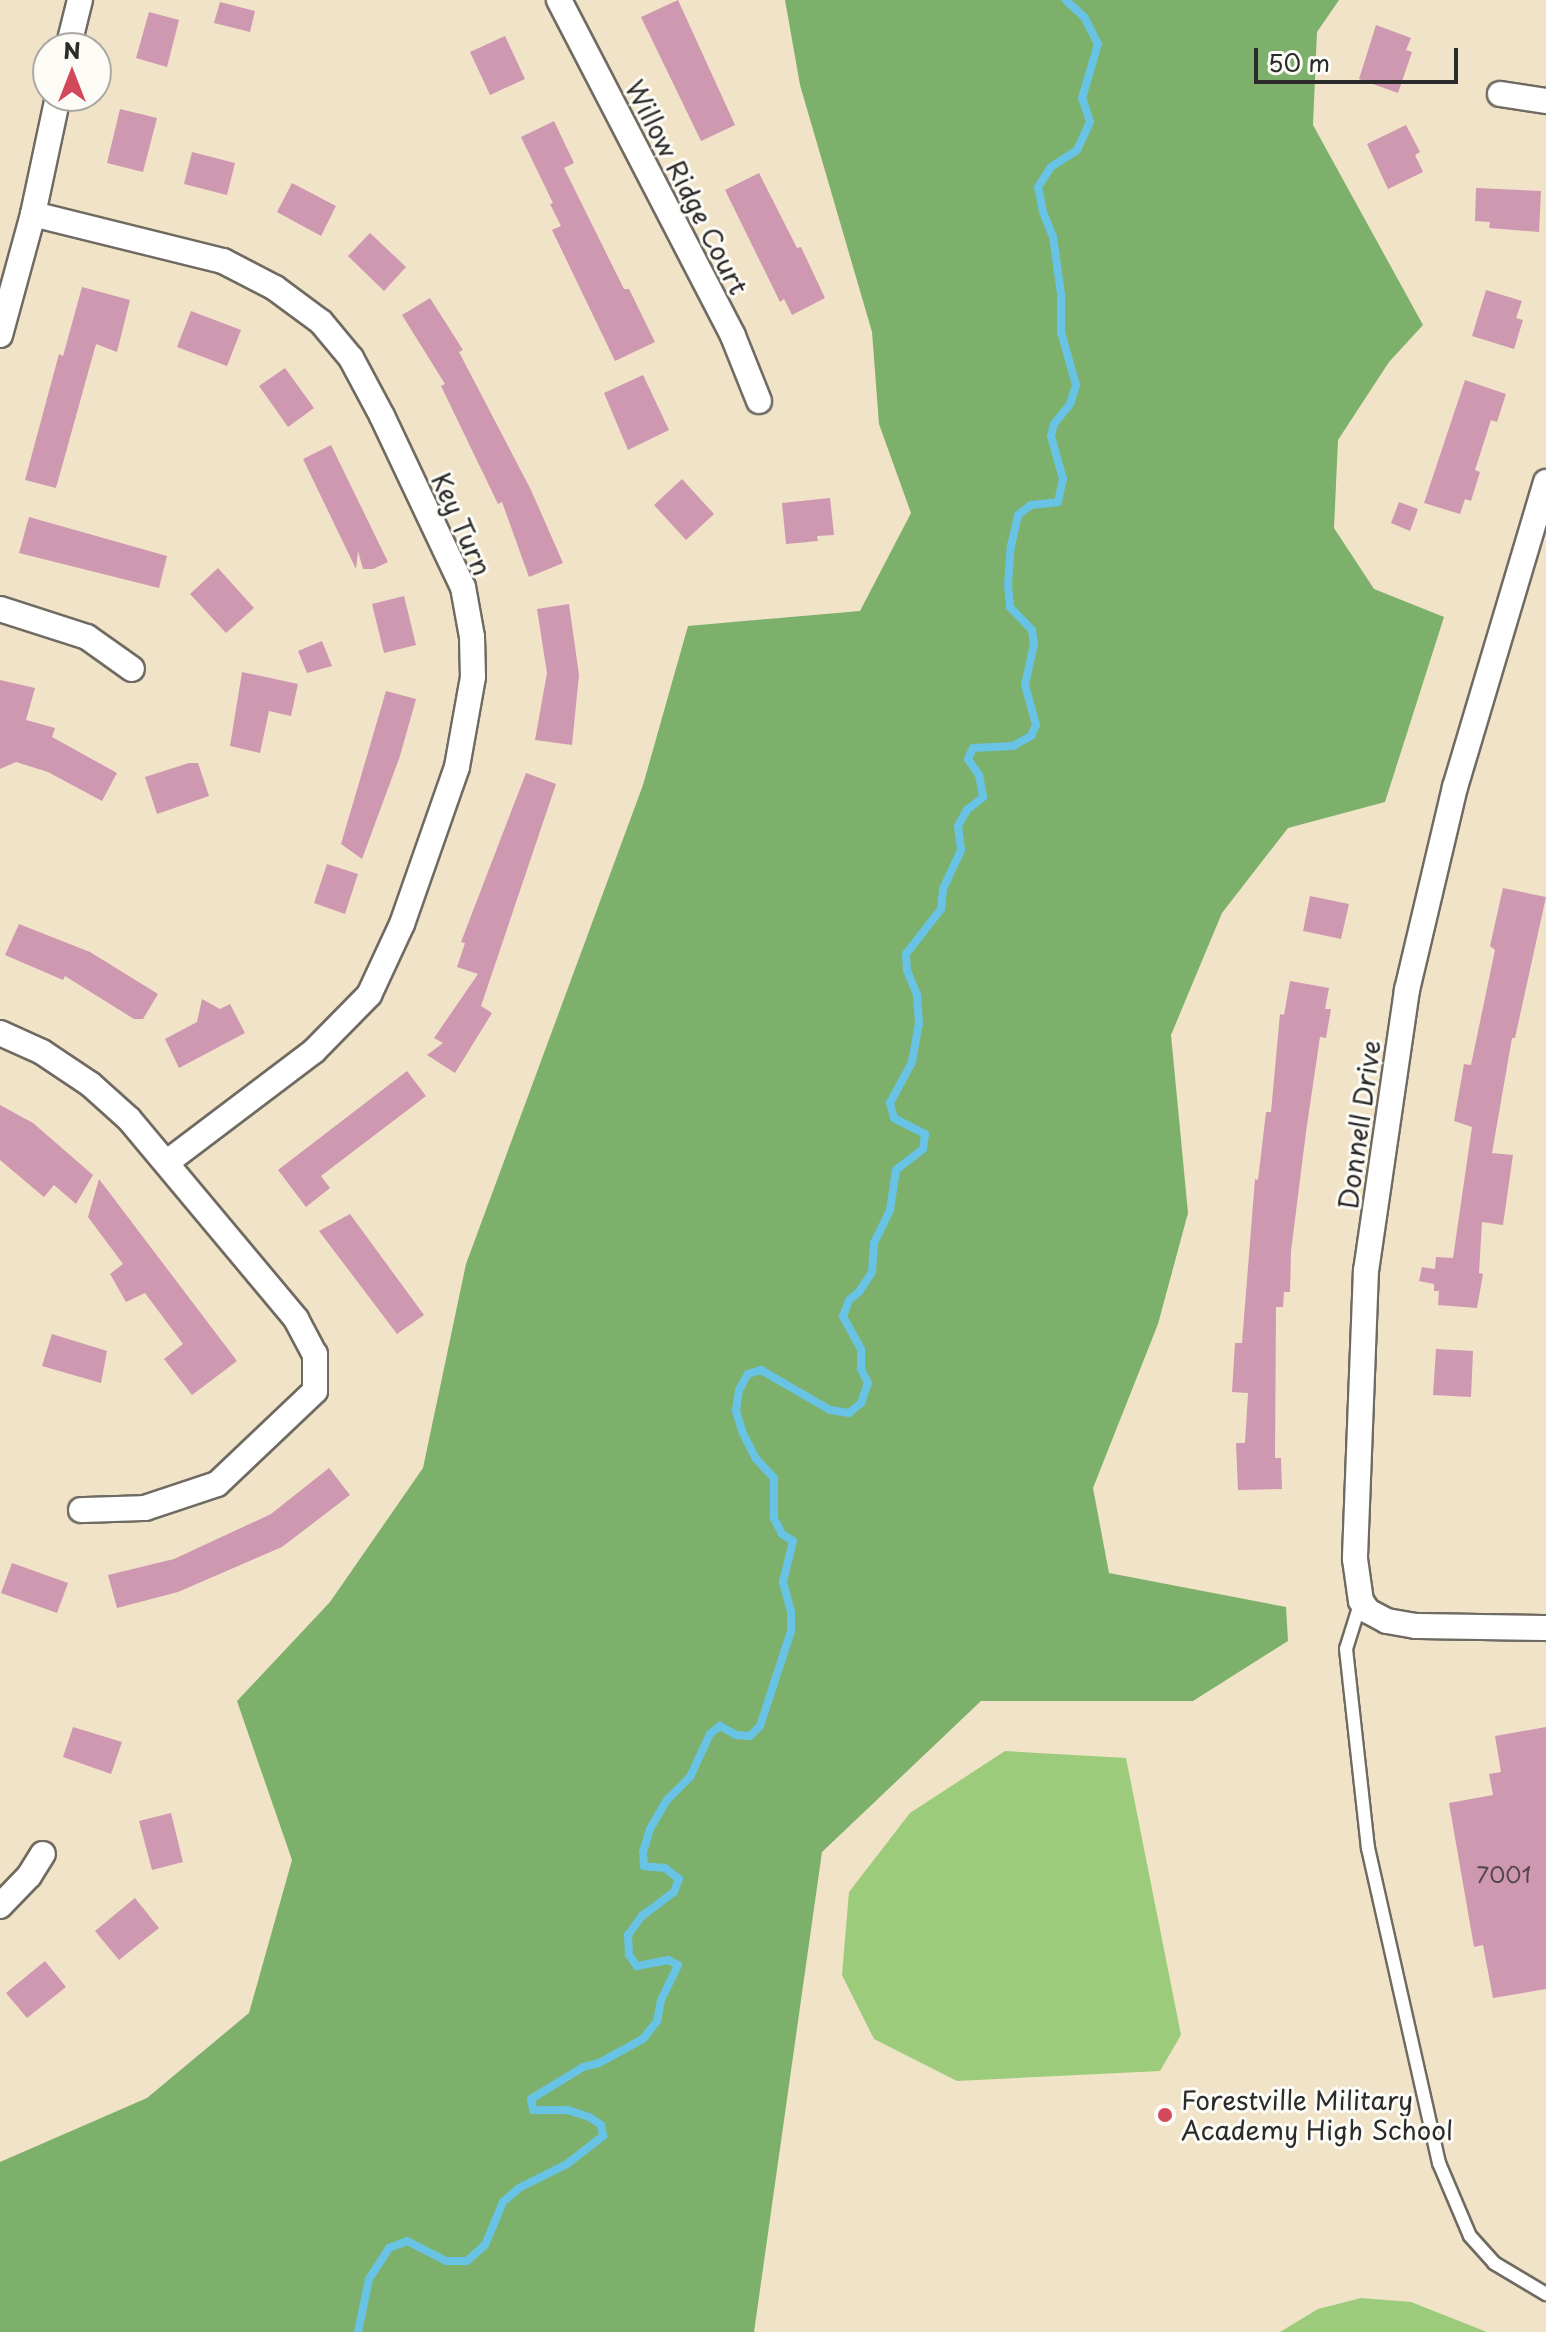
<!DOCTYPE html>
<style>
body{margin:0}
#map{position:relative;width:1546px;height:2332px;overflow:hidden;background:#f1e3c7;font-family:"Playpen Sans",sans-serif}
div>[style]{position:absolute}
.green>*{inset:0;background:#9ccc7b}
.forest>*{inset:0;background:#7db06b}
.stream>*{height:8px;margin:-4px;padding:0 4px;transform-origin:4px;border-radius:4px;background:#68c3e5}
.building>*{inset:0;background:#cf98b1}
.roads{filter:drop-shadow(2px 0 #706b62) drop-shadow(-2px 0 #706b62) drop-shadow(0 2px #706b62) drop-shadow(0 -2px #706b62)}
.lane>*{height:12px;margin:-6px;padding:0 6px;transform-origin:6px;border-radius:6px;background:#fff}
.street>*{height:24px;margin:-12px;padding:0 12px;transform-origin:12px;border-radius:12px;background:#fff}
.dots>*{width:22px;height:22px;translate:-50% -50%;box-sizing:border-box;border:4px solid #fdfcf7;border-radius:50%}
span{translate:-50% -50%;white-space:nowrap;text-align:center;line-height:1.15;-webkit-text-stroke:6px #fdfcf7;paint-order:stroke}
.number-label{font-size:22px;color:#54464c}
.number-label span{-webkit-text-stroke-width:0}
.street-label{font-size:26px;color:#2b2b2b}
.poi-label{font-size:26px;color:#2b2b2b}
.left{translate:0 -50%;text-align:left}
.north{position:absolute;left:32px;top:32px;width:80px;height:80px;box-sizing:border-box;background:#fdfcf7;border:2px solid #a9a8a5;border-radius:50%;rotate:0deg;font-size:22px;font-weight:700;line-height:32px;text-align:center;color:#2b2b2b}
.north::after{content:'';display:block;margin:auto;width:28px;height:36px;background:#d1495b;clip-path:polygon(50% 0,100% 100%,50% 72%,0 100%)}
.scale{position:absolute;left:1254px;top:48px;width:204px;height:36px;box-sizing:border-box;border:4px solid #2b2b2b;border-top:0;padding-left:10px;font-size:24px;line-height:28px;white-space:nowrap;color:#2b2b2b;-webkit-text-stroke:6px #fdfcf7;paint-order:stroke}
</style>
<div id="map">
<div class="green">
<div style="clip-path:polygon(1005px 1751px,1126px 1758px,1181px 2035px,1160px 2071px,957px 2081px,874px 2039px,842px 1975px,849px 1892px,910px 1813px)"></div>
<div style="clip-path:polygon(1361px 2298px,1411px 2302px,1487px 2332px,1280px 2332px,1318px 2309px)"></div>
</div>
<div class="forest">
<div style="clip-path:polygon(785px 0,1339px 0,1317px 32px,1313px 125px,1423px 325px,1389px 362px,1338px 440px,1334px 528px,1374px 589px,1444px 617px,1385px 802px,1288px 828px,1222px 913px,1171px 1035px,1188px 1213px,1158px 1324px,1093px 1488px,1109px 1573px,1286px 1607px,1288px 1641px,1193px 1701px,981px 1701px,822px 1852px,754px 2332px,0 2332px,0 2162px,147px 2098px,249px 2013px,292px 1860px,237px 1701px,330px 1602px,423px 1468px,466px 1264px,643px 785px,688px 626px,860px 611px,911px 513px,879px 424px,872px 332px,800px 85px)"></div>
</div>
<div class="stream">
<div style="left:358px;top:2332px;width:54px;rotate:-78.3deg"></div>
<div style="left:369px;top:2279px;width:37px;rotate:-57deg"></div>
<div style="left:389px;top:2248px;width:19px;rotate:-21deg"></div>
<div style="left:407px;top:2241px;width:44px;rotate:27.1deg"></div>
<div style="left:446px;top:2261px;width:21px"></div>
<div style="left:467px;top:2261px;width:24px;rotate:-42deg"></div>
<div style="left:485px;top:2245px;width:47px;rotate:-67.3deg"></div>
<div style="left:503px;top:2202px;width:21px;rotate:-41deg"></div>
<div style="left:519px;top:2188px;width:54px;rotate:-26.6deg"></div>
<div style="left:567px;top:2164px;width:46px;rotate:-37.9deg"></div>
<div style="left:603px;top:2136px;width:11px;rotate:-100deg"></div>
<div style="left:601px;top:2125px;width:14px;rotate:-146deg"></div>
<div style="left:589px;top:2117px;width:23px;rotate:-162deg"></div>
<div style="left:567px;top:2110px;width:34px;rotate:180deg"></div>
<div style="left:533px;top:2110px;width:11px;rotate:-100deg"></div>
<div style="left:531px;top:2099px;width:61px;rotate:-31.6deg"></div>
<div style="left:583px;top:2067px;width:16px;rotate:-14deg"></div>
<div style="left:599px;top:2063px;width:50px;rotate:-28.6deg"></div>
<div style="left:643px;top:2039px;width:23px;rotate:-52deg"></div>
<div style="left:657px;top:2021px;width:21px;rotate:-79deg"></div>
<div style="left:661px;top:2000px;width:39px;rotate:-64deg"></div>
<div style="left:678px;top:1965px;width:11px;rotate:-153deg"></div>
<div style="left:668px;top:1960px;width:32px;rotate:169deg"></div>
<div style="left:637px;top:1966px;width:14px;rotate:-126deg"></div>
<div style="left:629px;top:1955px;width:20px;rotate:-93deg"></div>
<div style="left:628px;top:1935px;width:24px;rotate:-54deg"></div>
<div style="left:642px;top:1916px;width:40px;rotate:-37deg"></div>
<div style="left:674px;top:1892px;width:14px;rotate:-69deg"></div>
<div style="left:679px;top:1879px;width:18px;rotate:-142deg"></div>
<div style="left:665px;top:1868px;width:21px;rotate:-175deg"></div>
<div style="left:644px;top:1866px;width:14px;rotate:-94deg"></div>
<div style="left:643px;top:1852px;width:24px;rotate:-73deg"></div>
<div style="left:650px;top:1829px;width:34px;rotate:-60deg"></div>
<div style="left:667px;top:1800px;width:33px;rotate:-45deg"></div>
<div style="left:690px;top:1777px;width:47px;rotate:-65.1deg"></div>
<div style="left:710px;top:1734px;width:13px;rotate:-39deg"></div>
<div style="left:720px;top:1726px;width:18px;rotate:29deg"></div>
<div style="left:736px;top:1735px;width:14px;rotate:4deg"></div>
<div style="left:750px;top:1736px;width:14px;rotate:-45deg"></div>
<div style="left:760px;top:1726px;width:100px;rotate:-71.9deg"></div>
<div style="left:791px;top:1631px;width:19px;rotate:-90deg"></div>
<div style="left:791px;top:1612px;width:31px;rotate:-105deg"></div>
<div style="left:783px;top:1582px;width:42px;rotate:-76.3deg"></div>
<div style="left:793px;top:1541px;width:13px;rotate:-148deg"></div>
<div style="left:782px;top:1534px;width:18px;rotate:-117deg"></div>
<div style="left:774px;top:1518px;width:40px;rotate:-90deg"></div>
<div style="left:774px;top:1478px;width:26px;rotate:-133deg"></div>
<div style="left:756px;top:1459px;width:28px;rotate:-117deg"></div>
<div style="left:743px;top:1434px;width:24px;rotate:-107deg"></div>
<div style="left:736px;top:1411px;width:21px;rotate:-82deg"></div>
<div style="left:739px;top:1390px;width:18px;rotate:-61deg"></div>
<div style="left:748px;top:1374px;width:14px;rotate:-17deg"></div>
<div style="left:761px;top:1370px;width:80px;rotate:30.1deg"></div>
<div style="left:830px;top:1410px;width:19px;rotate:9deg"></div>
<div style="left:849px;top:1413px;width:16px;rotate:-40deg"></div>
<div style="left:861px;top:1403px;width:21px;rotate:-71deg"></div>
<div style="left:868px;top:1383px;width:16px;rotate:-117deg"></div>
<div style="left:861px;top:1369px;width:20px;rotate:-90deg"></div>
<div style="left:861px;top:1349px;width:38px;rotate:-119deg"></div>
<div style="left:843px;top:1316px;width:17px;rotate:-69deg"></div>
<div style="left:849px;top:1300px;width:13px;rotate:-39deg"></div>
<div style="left:859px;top:1292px;width:24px;rotate:-57deg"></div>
<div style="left:872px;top:1272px;width:29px;rotate:-86deg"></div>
<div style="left:874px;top:1243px;width:37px;rotate:-64deg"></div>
<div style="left:890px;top:1210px;width:40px;rotate:-81.5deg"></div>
<div style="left:896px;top:1170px;width:34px;rotate:-38deg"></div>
<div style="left:923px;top:1149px;width:15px;rotate:-82deg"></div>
<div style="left:925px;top:1134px;width:35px;rotate:-153deg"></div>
<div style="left:894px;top:1118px;width:16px;rotate:-105deg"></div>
<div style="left:890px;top:1103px;width:47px;rotate:-61.8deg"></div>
<div style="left:912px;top:1062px;width:39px;rotate:-80deg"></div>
<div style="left:919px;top:1024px;width:29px;rotate:-94deg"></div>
<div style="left:917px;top:995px;width:27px;rotate:-112deg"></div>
<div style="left:907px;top:970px;width:16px;rotate:-94deg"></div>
<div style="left:906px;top:954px;width:57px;rotate:-52.1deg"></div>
<div style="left:941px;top:909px;width:20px;rotate:-84deg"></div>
<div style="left:943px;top:889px;width:43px;rotate:-65.2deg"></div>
<div style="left:961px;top:850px;width:24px;rotate:-97deg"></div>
<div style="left:958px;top:826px;width:18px;rotate:-61deg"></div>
<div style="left:967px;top:810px;width:21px;rotate:-39deg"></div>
<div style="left:983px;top:797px;width:22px;rotate:-100deg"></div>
<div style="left:979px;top:775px;width:19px;rotate:-125deg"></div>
<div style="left:968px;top:759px;width:12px;rotate:-66deg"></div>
<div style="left:973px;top:748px;width:40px;rotate:-2.9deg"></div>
<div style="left:1013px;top:746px;width:21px;rotate:-29deg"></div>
<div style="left:1031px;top:736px;width:12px;rotate:-66deg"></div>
<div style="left:1036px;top:725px;width:41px;rotate:-105.4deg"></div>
<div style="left:1025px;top:685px;width:42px;rotate:-77.6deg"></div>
<div style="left:1034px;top:644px;width:14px;rotate:-98deg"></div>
<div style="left:1032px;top:630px;width:32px;rotate:-134deg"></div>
<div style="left:1010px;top:607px;width:22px;rotate:-95deg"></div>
<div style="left:1008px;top:585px;width:39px;rotate:-86deg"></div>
<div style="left:1011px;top:546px;width:32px;rotate:-77deg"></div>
<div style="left:1018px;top:515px;width:16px;rotate:-38deg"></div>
<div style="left:1031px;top:505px;width:27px;rotate:-6deg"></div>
<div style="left:1058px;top:502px;width:24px;rotate:-78deg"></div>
<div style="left:1063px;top:479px;width:45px;rotate:-105.6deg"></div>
<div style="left:1051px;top:436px;width:12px;rotate:-76deg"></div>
<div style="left:1054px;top:424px;width:26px;rotate:-51deg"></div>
<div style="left:1070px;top:404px;width:20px;rotate:-72deg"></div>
<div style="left:1076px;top:385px;width:55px;rotate:-105.8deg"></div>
<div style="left:1061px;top:332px;width:38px;rotate:-90deg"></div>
<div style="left:1061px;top:294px;width:58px;rotate:-98deg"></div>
<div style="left:1053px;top:237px;width:27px;rotate:-112deg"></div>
<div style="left:1043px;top:212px;width:25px;rotate:-101deg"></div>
<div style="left:1038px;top:187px;width:24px;rotate:-57deg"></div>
<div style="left:1051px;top:167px;width:31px;rotate:-33deg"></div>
<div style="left:1077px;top:150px;width:31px;rotate:-65deg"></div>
<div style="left:1090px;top:122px;width:25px;rotate:-108deg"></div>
<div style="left:1082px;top:98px;width:56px;rotate:-73.5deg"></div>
<div style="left:1098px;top:44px;width:29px;rotate:-117deg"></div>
<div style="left:1085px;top:18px;width:26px;rotate:-137deg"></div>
</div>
<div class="building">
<div style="clip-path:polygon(678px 0,735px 125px,701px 141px,641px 17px)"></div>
<div style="clip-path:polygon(220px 2px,255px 11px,250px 32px,214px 23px)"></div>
<div style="clip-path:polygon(149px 12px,179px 20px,167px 67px,136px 58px)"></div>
<div style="clip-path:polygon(1376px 25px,1411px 38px,1406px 50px,1412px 52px,1398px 93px,1359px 79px)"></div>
<div style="clip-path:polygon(505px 36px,525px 79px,490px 95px,470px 52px)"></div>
<div style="clip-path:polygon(120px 109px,157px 118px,143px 172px,107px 163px)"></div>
<div style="clip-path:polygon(554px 121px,574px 163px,564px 168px,624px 289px,629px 289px,655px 342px,615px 361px,552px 230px,561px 226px,550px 204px,553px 203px,521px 137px)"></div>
<div style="clip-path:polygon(1406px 125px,1420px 152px,1415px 155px,1423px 172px,1388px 189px,1367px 144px)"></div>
<div style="clip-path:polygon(192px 152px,235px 163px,227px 195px,184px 184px)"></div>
<div style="clip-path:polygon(759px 173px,797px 248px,801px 247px,825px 298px,792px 315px,784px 299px,780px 302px,725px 190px)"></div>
<div style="clip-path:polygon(292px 183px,336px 206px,321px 236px,277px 212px)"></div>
<div style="clip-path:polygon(1476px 188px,1541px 191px,1539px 232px,1489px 228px,1490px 222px,1475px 221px)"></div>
<div style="clip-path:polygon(370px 233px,406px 267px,384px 291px,348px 256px)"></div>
<div style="clip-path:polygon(82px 287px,130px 300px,117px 352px,96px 344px,56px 488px,25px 480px,59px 354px,63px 356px)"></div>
<div style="clip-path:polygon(1486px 290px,1522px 301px,1516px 318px,1523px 320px,1514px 349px,1472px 336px)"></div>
<div style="clip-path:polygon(430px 298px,463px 350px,459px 352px,531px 490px,563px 563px,529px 577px,502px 502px,498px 504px,441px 386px,445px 384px,402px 315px)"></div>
<div style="clip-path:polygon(191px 311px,241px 330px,227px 366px,177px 347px)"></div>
<div style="clip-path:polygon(285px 368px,314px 408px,288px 427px,259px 386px)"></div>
<div style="clip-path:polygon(643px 375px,669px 430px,628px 450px,604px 393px)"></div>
<div style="clip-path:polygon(1465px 380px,1506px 394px,1497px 422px,1491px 420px,1475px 470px,1480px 472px,1471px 501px,1465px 499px,1460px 514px,1424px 503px)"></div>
<div style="clip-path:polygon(331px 445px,388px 562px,373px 569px,363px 569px,358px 551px,356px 569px,303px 459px)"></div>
<div style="clip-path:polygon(682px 479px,714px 514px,686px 540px,654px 505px)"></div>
<div style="clip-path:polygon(830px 498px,834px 535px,817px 536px,818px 541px,786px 544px,782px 503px)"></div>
<div style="clip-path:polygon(1399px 502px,1418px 509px,1410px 531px,1391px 523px)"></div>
<div style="clip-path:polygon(29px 517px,167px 556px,159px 588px,19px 553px)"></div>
<div style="clip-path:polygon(218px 568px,254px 608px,226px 633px,190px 594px)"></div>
<div style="clip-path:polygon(404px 596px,416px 645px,384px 653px,372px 604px)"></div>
<div style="clip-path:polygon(569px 604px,579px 675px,572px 745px,535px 740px,547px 673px,537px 609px)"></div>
<div style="clip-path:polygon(322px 641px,332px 666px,307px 673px,298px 651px)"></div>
<div style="clip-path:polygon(242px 672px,298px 684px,291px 716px,269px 711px,260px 753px,230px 746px)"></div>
<div style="clip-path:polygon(0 680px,35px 688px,26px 720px,55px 728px,52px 737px,117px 773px,102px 801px,48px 772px,16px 762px,0 769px)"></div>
<div style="clip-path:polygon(386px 691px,416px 699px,400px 756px,362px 859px,341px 844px)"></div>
<div style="clip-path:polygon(189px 763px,198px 763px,209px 796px,157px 814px,145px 777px)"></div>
<div style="clip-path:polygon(526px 773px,556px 784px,481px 1006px,492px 1013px,455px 1073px,427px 1055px,443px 1043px,434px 1038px,478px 974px,457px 967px,465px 943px,461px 942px)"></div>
<div style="clip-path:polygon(327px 864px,358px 874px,345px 914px,314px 903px)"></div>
<div style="clip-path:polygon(1503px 888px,1546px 897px,1515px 1038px,1512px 1038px,1492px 1153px,1513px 1155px,1503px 1225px,1482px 1222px,1479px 1273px,1483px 1274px,1477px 1308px,1438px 1305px,1439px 1291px,1434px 1291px,1434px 1284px,1419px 1281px,1422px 1267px,1435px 1269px,1436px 1257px,1453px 1258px,1472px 1127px,1454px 1121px,1464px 1064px,1471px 1065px,1495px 950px,1490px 946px)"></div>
<div style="clip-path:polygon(1310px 896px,1349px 904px,1341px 939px,1303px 931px)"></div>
<div style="clip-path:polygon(19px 924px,90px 952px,158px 994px,143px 1019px,134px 1019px,65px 976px,63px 980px,5px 955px)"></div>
<div style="clip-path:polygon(1290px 981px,1329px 988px,1325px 1009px,1331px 1009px,1326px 1038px,1320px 1037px,1306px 1132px,1291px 1251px,1290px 1292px,1284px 1292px,1283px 1307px,1276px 1307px,1275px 1458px,1281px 1458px,1282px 1489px,1238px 1490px,1236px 1443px,1245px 1443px,1248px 1393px,1232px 1392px,1235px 1343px,1242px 1343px,1255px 1179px,1258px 1180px,1266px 1112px,1271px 1112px,1280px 1014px,1284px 1015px)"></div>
<div style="clip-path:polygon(202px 999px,220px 1009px,230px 1004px,245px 1033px,179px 1068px,165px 1039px,197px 1022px)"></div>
<div style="clip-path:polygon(407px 1071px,426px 1096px,321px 1176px,330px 1188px,306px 1207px,278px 1170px)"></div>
<div style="clip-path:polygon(0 1105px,33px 1123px,93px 1175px,76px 1204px,54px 1185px,44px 1197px,0 1160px)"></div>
<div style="clip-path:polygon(99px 1179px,237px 1361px,192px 1395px,164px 1359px,183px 1344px,145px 1293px,126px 1302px,110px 1274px,123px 1264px,88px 1217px)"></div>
<div style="clip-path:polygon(350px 1214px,424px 1315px,397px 1334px,319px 1231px)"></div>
<div style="clip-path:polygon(52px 1334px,107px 1351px,101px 1383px,42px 1366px)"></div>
<div style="clip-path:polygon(1436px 1349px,1473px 1351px,1471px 1397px,1433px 1395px)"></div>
<div style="clip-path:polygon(329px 1468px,350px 1495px,282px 1547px,178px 1592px,117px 1608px,108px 1575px,174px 1559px,271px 1514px)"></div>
<div style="clip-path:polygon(12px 1563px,68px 1583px,57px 1613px,1px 1593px)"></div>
<div style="clip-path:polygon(73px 1727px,122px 1742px,111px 1774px,63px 1757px)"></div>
<div style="clip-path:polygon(1546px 1727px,1546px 1989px,1493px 1998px,1483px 1945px,1474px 1947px,1449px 1803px,1493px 1795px,1489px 1774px,1501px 1772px,1495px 1736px)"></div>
<div style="clip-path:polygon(171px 1813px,183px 1862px,152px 1870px,139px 1821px)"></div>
<div style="clip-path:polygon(135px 1898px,159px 1928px,119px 1960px,95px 1931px)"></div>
<div style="clip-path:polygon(45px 1961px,66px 1987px,27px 2018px,6px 1993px)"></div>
</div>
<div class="roads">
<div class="lane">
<div style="left:1361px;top:1601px;width:50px;rotate:107.4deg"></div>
<div style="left:1346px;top:1649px;width:200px;rotate:83.7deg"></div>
<div style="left:1368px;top:1848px;width:323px;rotate:77.3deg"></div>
<div style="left:1439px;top:2163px;width:79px;rotate:67deg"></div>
<div style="left:1470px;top:2236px;width:36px;rotate:48deg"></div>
<div style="left:1494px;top:2263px;width:61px;rotate:30.8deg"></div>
</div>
<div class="street">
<div style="left:559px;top:0;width:378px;rotate:62.6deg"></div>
<div style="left:733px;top:336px;width:70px;rotate:68.2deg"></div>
<div style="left:68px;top:48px;width:49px;rotate:-76deg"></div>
<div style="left:1500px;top:94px;width:47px;rotate:8.7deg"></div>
<div style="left:33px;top:214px;width:196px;rotate:13.9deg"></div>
<div style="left:223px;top:261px;width:59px;rotate:27.4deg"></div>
<div style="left:275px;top:288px;width:57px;rotate:36.5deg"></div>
<div style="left:321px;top:322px;width:47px;rotate:50.2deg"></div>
<div style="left:351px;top:358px;width:66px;rotate:61.9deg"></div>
<div style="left:382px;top:416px;width:189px;rotate:64.7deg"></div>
<div style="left:463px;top:587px;width:51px;rotate:79.8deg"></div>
<div style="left:472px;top:637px;width:40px;rotate:88.6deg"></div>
<div style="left:473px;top:677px;width:91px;rotate:100.1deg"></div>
<div style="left:457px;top:767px;width:166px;rotate:109.3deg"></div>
<div style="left:402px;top:924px;width:78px;rotate:114.9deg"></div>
<div style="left:369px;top:995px;width:78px;rotate:134.5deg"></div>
<div style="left:314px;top:1051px;width:184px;rotate:142.9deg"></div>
<div style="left:0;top:335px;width:125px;rotate:-74.7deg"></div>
<div style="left:33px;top:214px;width:121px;rotate:-78deg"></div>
<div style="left:1546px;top:482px;width:318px;rotate:106.6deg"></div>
<div style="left:1455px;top:787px;width:209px;rotate:103.3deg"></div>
<div style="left:1407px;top:990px;width:283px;rotate:98.3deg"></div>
<div style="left:1366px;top:1270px;width:289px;rotate:92.2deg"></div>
<div style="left:1355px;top:1559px;width:42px;rotate:81.9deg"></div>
<div style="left:1361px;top:1601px;width:12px;rotate:55deg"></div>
<div style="left:1368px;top:1611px;width:21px;rotate:28deg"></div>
<div style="left:1387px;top:1621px;width:29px;rotate:10deg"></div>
<div style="left:1416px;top:1626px;width:130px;rotate:0.9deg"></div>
<div style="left:0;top:609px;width:91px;rotate:17.8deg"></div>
<div style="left:87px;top:637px;width:55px;rotate:35.4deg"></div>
<div style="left:0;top:1033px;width:46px;rotate:24.3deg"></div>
<div style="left:42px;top:1052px;width:58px;rotate:33.7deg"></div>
<div style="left:90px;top:1084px;width:52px;rotate:41.9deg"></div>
<div style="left:129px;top:1119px;width:261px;rotate:50.1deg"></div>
<div style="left:296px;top:1319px;width:40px;rotate:62deg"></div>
<div style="left:315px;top:1354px;width:37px;rotate:90deg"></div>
<div style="left:315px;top:1391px;width:135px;rotate:136.5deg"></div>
<div style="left:217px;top:1484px;width:76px;rotate:161.6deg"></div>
<div style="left:145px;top:1508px;width:64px;rotate:178.2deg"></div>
<div style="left:0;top:1906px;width:42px;rotate:-46deg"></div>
<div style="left:29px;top:1876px;width:26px;rotate:-58deg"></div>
</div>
</div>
<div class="dots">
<div style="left:1165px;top:2115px;background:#d1495b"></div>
</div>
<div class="number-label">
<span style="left:1504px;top:1874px">7001</span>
</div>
<div class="street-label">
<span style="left:687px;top:187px;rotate:63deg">Willow Ridge Court</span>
<span style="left:462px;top:524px;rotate:66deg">Key Turn</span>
<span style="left:1359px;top:1125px;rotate:-82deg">Donnell Drive</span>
</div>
<div class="poi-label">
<span class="left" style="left:1181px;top:2115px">Forestville Military<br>Academy High School</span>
</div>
<div class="north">N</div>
<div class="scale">50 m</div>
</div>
